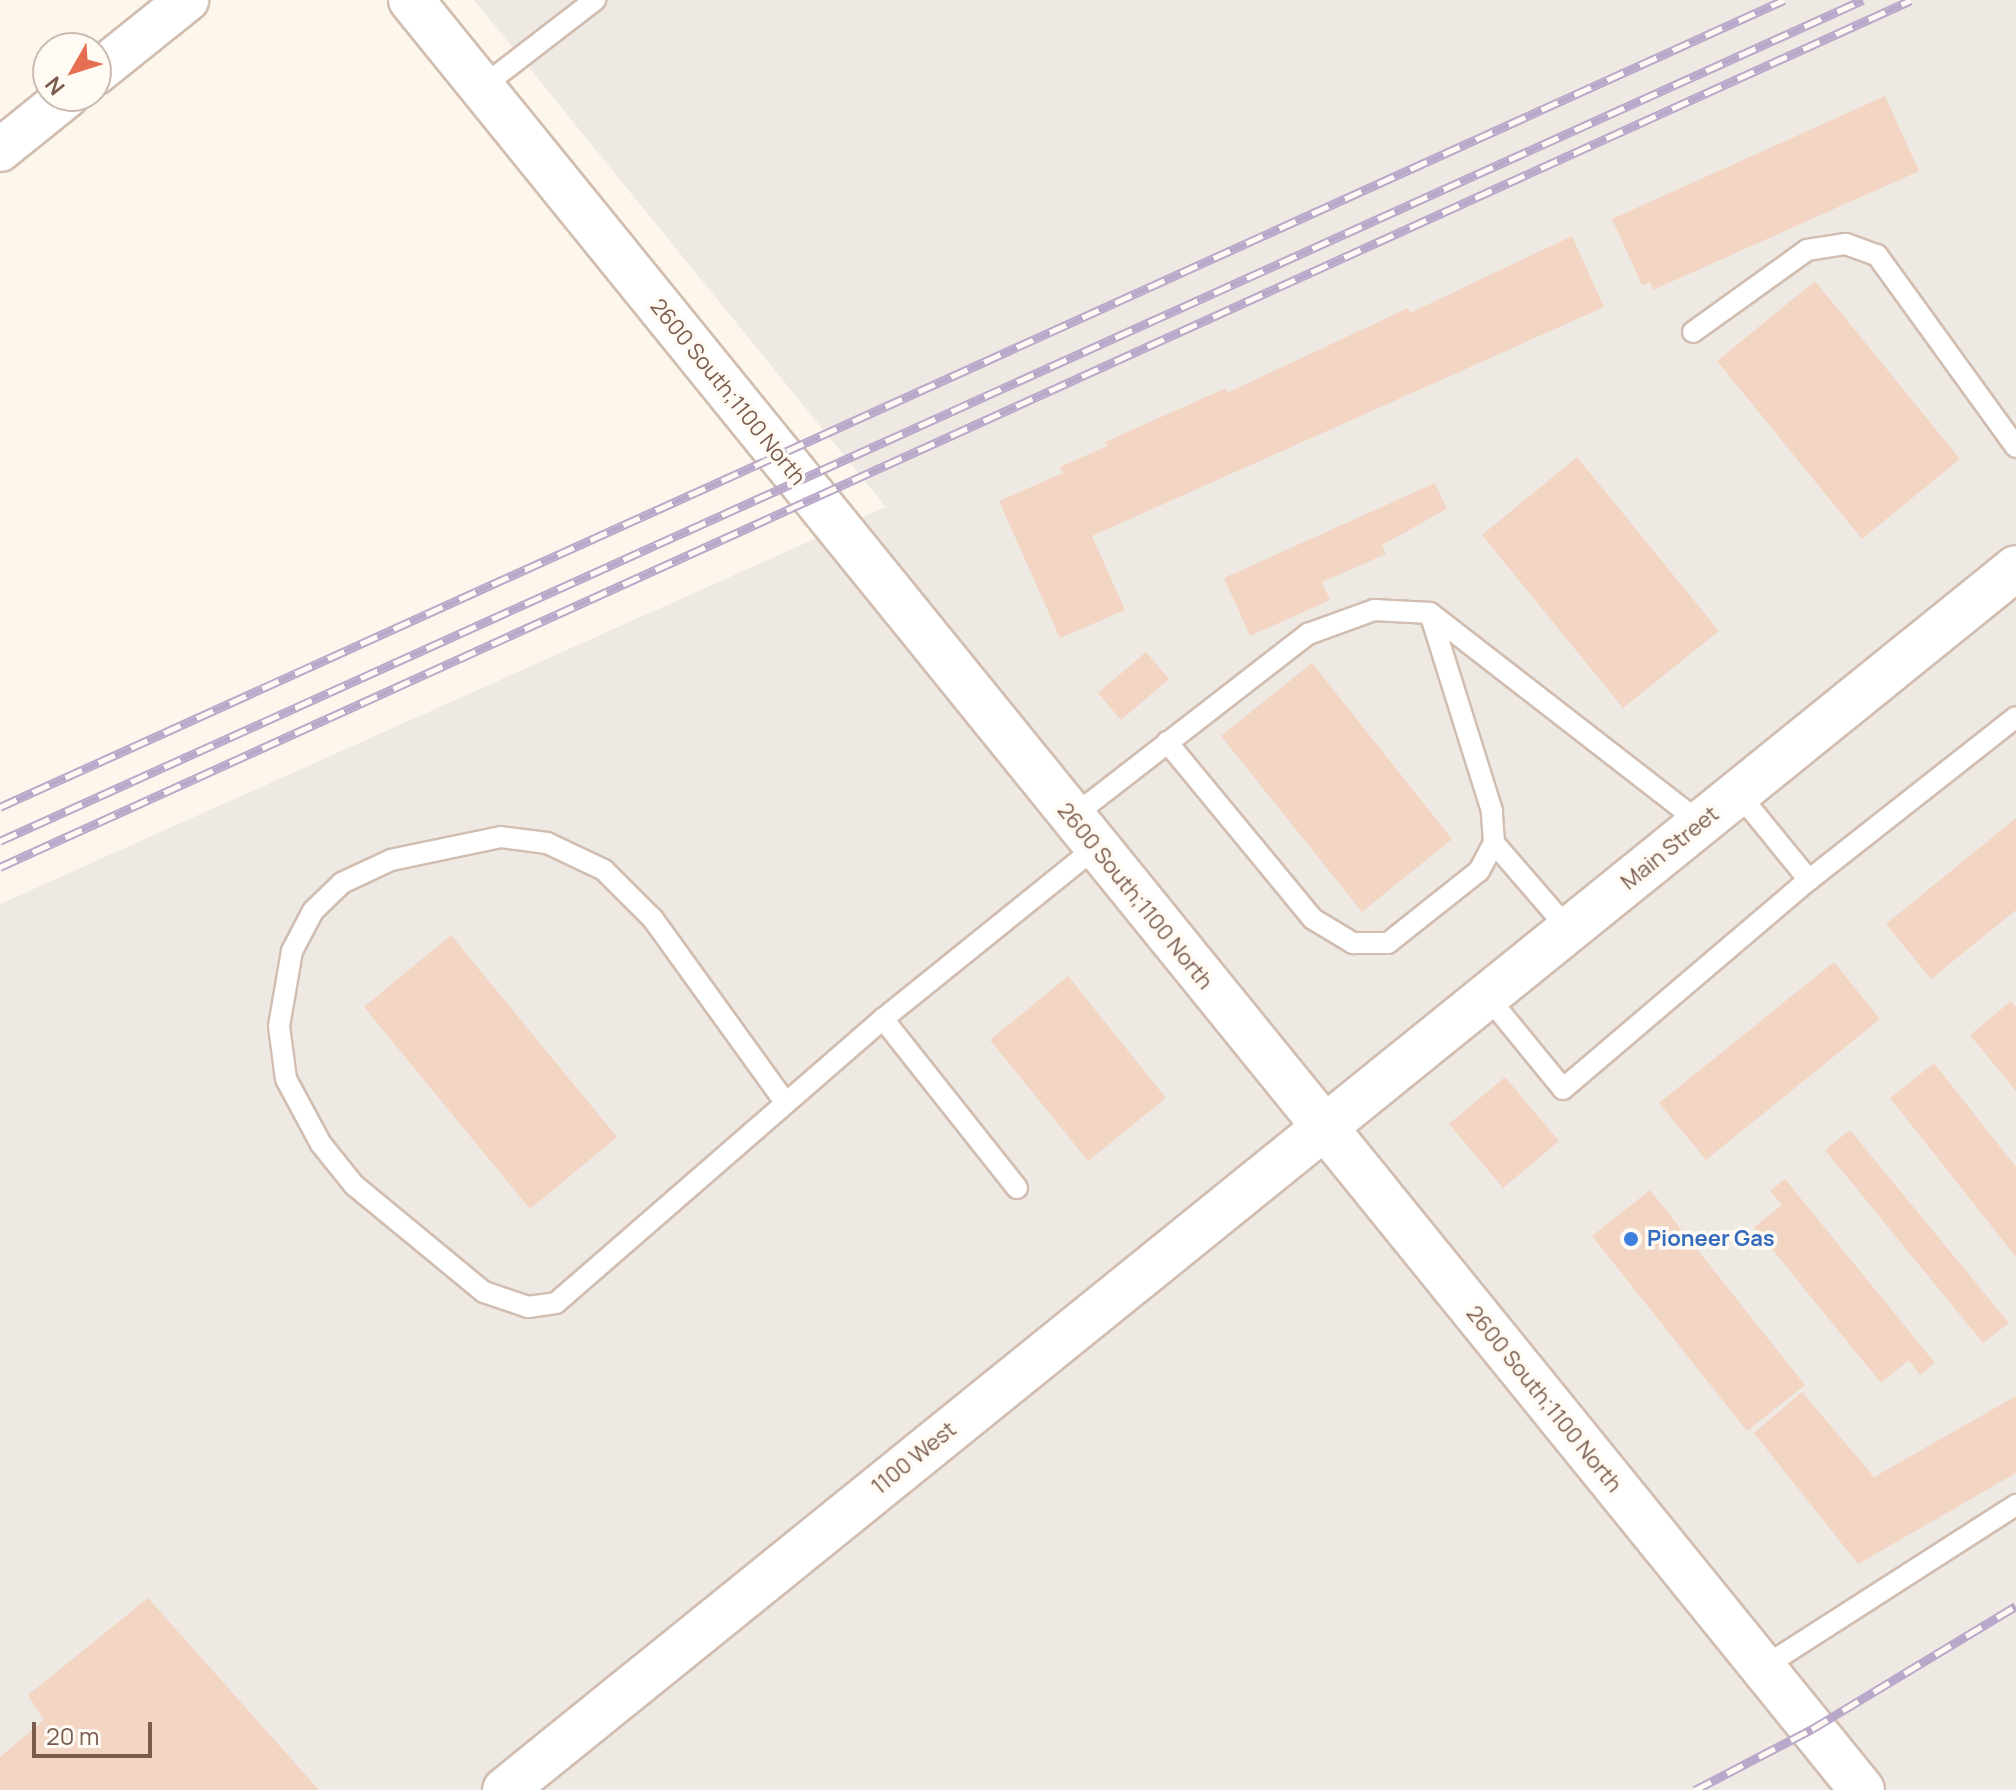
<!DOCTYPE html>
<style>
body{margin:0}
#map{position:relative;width:2016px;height:1790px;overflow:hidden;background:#fdf6ec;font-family:Manrope,sans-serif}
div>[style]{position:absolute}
.industrial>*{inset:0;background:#efe9e4}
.building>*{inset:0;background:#f3d5c3}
.roads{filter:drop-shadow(2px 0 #d1beb0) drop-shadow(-2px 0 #d1beb0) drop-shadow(0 2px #d1beb0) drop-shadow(0 -2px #d1beb0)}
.service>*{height:20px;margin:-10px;padding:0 10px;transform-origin:10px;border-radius:10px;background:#fff}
.minor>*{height:42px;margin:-21px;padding:0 21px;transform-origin:21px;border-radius:21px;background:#fff}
.tertiary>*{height:44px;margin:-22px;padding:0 22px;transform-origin:22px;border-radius:22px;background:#fff}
.secondary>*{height:44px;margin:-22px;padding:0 22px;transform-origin:22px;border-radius:22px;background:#fff}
.rail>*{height:9px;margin-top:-4.5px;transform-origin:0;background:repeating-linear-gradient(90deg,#fffaf3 0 18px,#b9a8c9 0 36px);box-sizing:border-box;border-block:2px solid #b9a8c9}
.dots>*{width:22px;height:22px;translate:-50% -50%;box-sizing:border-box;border:4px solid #fffaf3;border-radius:50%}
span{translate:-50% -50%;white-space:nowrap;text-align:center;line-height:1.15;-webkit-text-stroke:7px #fffaf3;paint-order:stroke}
.street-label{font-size:22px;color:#7a5c4d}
.shop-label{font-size:22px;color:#366cbe;font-weight:700}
.left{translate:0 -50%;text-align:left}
.north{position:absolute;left:32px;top:32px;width:80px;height:80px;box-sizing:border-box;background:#fffaf3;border:2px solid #cabbb1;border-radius:50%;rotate:231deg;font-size:22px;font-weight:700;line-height:32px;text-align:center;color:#7a5c4d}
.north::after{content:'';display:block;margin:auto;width:28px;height:36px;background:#e76f51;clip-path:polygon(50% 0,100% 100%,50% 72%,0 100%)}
.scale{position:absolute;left:32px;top:1722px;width:120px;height:36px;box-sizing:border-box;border:4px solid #7a5c4d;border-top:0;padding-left:10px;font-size:24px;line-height:28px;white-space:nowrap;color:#7a5c4d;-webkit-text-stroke:6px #fffaf3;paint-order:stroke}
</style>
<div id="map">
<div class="industrial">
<div style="clip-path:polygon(474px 0,2016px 0,2016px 1790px,0 1790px,0 904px,886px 507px)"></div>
</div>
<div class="building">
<div style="clip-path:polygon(1885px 96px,1919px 171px,1653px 290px,1650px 282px,1642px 285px,1612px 219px)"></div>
<div style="clip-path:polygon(1572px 236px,1604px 307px,1092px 536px,1125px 610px,1060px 638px,999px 501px,1063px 473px,1060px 467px,1107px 446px,1105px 442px,1226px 388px,1227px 393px,1408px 308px,1410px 313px)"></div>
<div style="clip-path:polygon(1815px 281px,1960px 459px,1862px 539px,1717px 361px)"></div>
<div style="clip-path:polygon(1577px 457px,1719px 631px,1623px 708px,1482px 535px)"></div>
<div style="clip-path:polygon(1435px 483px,1447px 509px,1382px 545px,1386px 554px,1322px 582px,1330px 600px,1250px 636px,1224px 578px)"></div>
<div style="clip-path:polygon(1146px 652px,1169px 679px,1121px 720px,1098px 693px)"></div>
<div style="clip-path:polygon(1312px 663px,1452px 839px,1362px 912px,1221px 736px)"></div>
<div style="clip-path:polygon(2016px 818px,2016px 910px,1931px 979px,1886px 924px)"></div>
<div style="clip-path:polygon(451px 935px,617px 1137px,530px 1209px,364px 1007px)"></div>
<div style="clip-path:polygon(1834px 962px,1880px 1019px,1706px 1160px,1659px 1103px)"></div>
<div style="clip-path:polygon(1068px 976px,1166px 1098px,1088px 1161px,990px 1040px)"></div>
<div style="clip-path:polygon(2011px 1001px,2016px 1007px,2016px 1091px,1970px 1035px)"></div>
<div style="clip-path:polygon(1934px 1063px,2016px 1167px,2016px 1257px,1890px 1098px)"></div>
<div style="clip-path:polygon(1505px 1077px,1559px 1141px,1503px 1188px,1449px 1124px)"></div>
<div style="clip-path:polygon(1850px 1130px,2009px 1323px,1983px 1343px,1825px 1150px)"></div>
<div style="clip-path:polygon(1785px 1179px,1935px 1363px,1920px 1375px,1909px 1360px,1881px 1383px,1754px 1227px,1782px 1205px,1770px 1191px)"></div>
<div style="clip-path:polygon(1650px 1190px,1805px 1385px,1747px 1431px,1592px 1236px)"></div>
<div style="clip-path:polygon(1802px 1392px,1874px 1477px,2016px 1396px,2016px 1473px,1858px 1564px,1754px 1433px)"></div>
<div style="clip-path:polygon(148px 1598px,319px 1790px,0 1790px,0 1757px,44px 1720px,28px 1695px)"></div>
</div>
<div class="roads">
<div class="service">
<div style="left:482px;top:87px;width:143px;rotate:-37.6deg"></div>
<div style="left:1693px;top:332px;width:140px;rotate:-35.7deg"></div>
<div style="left:1807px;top:250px;width:39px;rotate:-9deg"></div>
<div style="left:1846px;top:244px;width:33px;rotate:20deg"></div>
<div style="left:1877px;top:255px;width:237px;rotate:54.1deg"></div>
<div style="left:1167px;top:742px;width:229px;rotate:50.5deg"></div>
<div style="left:1313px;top:919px;width:47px;rotate:31deg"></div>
<div style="left:1353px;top:943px;width:35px"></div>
<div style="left:1388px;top:943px;width:116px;rotate:-38.4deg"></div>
<div style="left:1479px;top:871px;width:32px;rotate:-62deg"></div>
<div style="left:1494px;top:843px;width:32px;rotate:-94deg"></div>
<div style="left:1492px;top:811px;width:207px;rotate:-107.4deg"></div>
<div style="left:1072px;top:817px;width:299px;rotate:-37.8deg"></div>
<div style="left:1308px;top:634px;width:70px;rotate:-20deg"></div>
<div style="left:1374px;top:610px;width:56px;rotate:3.1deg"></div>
<div style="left:1430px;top:613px;width:343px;rotate:37.8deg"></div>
<div style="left:1494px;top:843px;width:115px;rotate:49.2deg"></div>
<div style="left:1809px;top:880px;width:263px;rotate:-38.2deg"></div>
<div style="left:1487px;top:996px;width:120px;rotate:50.7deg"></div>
<div style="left:1563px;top:1089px;width:323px;rotate:-40.4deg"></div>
<div style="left:1809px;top:880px;width:112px;rotate:-129.2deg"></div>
<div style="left:785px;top:1102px;width:226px;rotate:-125.8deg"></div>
<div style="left:653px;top:919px;width:69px;rotate:-135deg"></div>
<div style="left:604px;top:870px;width:63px;rotate:-154.7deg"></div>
<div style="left:547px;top:843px;width:46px;rotate:-172.6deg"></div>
<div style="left:501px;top:837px;width:112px;rotate:168.2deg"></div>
<div style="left:391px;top:860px;width:54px;rotate:154.9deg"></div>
<div style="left:342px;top:883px;width:40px;rotate:136deg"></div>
<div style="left:313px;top:911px;width:45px;rotate:117.7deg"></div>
<div style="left:292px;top:951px;width:76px;rotate:99.8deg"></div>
<div style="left:279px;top:1026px;width:53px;rotate:82.5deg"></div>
<div style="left:286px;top:1079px;width:74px;rotate:61.7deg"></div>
<div style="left:321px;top:1144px;width:53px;rotate:51.2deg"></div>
<div style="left:354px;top:1185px;width:168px;rotate:39.5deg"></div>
<div style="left:484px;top:1292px;width:46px;rotate:18.8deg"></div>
<div style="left:528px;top:1307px;width:28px;rotate:-8deg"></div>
<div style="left:556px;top:1303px;width:433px;rotate:-41deg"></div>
<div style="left:1017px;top:1188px;width:216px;rotate:-128.4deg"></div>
<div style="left:883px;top:1019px;width:274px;rotate:-38.9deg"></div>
<div style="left:1762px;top:1668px;width:302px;rotate:-32.7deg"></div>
</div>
<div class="minor">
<div style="left:96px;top:73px;width:117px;rotate:-38.7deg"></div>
<div style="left:0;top:150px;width:86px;rotate:-38.9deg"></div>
</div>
<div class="tertiary">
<div style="left:505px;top:1790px;width:1943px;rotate:-38.96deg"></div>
</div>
<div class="secondary">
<div style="left:411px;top:0;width:2304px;rotate:50.97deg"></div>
</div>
</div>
<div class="rail">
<div style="left:0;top:807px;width:1958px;rotate:-24.34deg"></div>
<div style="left:0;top:841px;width:2044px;rotate:-24.3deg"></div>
<div style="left:0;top:867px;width:2098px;rotate:-24.4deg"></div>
<div style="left:1695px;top:1790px;width:132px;rotate:-27.5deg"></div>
<div style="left:1812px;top:1729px;width:238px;rotate:-31.1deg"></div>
</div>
<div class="dots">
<div style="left:1631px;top:1239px;background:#3f7fe0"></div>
</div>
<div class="street-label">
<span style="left:728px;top:392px;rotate:51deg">2600 South;1100 North</span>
<span style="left:1670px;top:848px;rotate:-39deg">Main Street</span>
<span style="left:1135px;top:896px;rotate:51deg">2600 South;1100 North</span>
<span style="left:1544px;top:1399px;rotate:51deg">2600 South;1100 North</span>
<span style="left:914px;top:1458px;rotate:-39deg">1100 West</span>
</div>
<div class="shop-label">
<span class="left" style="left:1647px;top:1239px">Pioneer Gas</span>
</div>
<div class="north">N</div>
<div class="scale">20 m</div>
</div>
